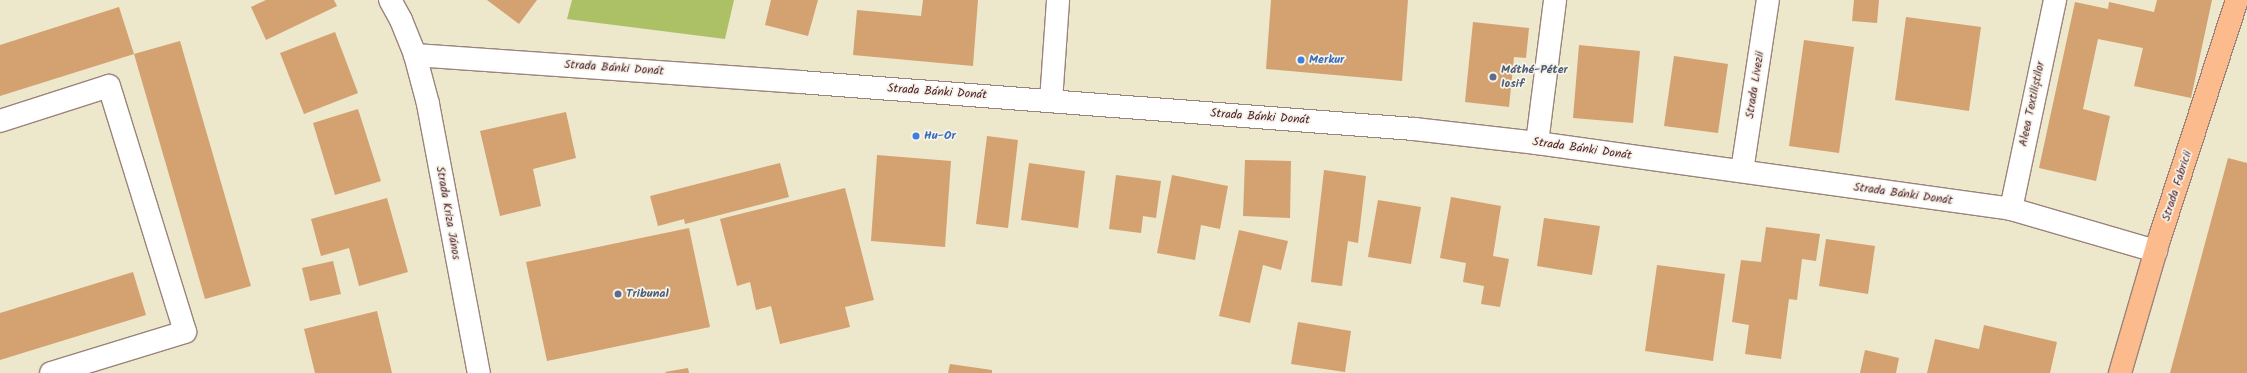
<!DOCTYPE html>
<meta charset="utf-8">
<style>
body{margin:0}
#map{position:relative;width:2247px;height:373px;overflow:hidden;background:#ede7cb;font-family:Kalam,sans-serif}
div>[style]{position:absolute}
.green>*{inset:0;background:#acc165}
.building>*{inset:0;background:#d4a171}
.roads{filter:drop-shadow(1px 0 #9c837b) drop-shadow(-1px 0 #9c837b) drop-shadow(0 1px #9c837b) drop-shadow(0 -1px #9c837b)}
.minor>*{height:22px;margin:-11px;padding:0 11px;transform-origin:11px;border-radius:11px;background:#fff}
.major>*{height:22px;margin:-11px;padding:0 11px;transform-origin:11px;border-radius:11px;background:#fbbb8c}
.dots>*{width:11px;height:11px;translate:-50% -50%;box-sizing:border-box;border:2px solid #f7f3e8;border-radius:50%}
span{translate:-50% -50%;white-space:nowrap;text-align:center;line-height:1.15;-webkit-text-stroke:3.5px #f7f3e8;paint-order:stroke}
.shop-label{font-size:12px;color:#366cbe;font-weight:700}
.left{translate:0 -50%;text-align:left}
.street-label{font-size:12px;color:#4a1f2b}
.service-label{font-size:12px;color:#4e5e75;font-weight:700}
</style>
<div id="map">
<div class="green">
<div style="clip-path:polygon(572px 0,734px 0,725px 39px,567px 19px)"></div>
</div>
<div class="building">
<div style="clip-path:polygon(266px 0,334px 0,337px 6px,266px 40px,251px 7px)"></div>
<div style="clip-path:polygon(487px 0,537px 0,519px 24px)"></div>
<div style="clip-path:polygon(771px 0,818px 0,808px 36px,765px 25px)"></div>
<div style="clip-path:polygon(923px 0,978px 0,973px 66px,853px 55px,857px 10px,921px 16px)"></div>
<div style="clip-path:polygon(1271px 0,1408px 0,1402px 81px,1266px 69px)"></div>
<div style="clip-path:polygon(1854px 0,1879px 0,1877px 23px,1852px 21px)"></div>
<div style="clip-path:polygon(2157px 0,2212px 0,2191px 98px,2134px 86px,2143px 48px,2098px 39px,2083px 109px,2110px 116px,2096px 181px,2039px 168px,2075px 2px,2108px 9px,2109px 2px,2154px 12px)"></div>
<div style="clip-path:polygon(119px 7px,134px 54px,0 96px,0 45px)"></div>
<div style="clip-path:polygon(1906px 17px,1981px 27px,1969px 111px,1895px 100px)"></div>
<div style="clip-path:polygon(1473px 22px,1529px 28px,1526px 58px,1514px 57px,1509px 107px,1465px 102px)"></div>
<div style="clip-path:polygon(335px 32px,358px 93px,304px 114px,280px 53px)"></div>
<div style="clip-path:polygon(1804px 40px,1854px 47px,1839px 153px,1789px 146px)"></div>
<div style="clip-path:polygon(180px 41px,251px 286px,205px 299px,134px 54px)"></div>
<div style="clip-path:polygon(1579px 45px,1640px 51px,1633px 123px,1573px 118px)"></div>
<div style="clip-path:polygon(1674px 56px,1728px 64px,1718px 133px,1664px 126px)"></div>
<div style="clip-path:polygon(358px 109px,381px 181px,335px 195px,313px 123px)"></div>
<div style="clip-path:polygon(566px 112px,576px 158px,533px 169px,541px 206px,500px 216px,480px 131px)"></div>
<div style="clip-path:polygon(987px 136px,1018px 140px,1008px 228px,976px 224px)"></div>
<div style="clip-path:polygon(877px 155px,951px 161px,945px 247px,871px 241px)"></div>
<div style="clip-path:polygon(2228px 158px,2247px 163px,2247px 373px,2170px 373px)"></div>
<div style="clip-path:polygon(1245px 160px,1291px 161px,1290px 218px,1243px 216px)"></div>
<div style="clip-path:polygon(780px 163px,789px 197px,685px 224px,684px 219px,658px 226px,650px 196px)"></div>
<div style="clip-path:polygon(1029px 163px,1085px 171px,1078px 228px,1021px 220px)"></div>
<div style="clip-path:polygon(1324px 170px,1366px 176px,1358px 243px,1348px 241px,1342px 286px,1311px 282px)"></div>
<div style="clip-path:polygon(1116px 175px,1161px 181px,1156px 218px,1143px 216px,1141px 233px,1109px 229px)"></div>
<div style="clip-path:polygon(1172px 175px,1228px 186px,1220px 229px,1201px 225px,1195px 260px,1157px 253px)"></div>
<div style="clip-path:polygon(845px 188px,874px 300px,845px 307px,850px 327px,780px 344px,771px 306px,756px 310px,750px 282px,737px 286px,720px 219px)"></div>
<div style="clip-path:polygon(1451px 197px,1501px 206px,1493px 256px,1509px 259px,1500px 307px,1481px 304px,1484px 286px,1463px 282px,1466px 263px,1440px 258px)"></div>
<div style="clip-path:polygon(387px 198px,408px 272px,359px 286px,349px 248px,321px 256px,311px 219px)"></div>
<div style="clip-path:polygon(1378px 200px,1421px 207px,1411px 264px,1368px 257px)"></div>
<div style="clip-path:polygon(1544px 218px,1600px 226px,1592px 275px,1537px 266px)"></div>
<div style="clip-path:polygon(1766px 227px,1820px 234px,1816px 261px,1802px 259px,1797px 300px,1789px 299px,1781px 359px,1745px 354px,1749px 325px,1732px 322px,1741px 260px,1761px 262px)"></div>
<div style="clip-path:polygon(689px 228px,710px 327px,547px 361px,526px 262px)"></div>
<div style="clip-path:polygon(1239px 230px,1288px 241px,1281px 270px,1263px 265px,1250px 323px,1219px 316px)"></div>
<div style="clip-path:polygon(1826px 239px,1875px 246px,1868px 294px,1819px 286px)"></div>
<div style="clip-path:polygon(333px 261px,341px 294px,310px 301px,302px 268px)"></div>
<div style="clip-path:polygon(1657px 265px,1725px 274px,1713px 361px,1645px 351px)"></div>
<div style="clip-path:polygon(133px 272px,146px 315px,0 360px,0 313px)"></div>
<div style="clip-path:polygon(377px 311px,392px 373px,315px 373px,304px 329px)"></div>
<div style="clip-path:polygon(1298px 322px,1351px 331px,1345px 372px,1291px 364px)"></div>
<div style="clip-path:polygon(1984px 325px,2057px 342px,2050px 373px,1927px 373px,1935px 339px,1979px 349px)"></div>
<div style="clip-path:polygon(1865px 350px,1899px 358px,1896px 373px,1860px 373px)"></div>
<div style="clip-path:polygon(950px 364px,992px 370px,992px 373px,948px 373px)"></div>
<div style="clip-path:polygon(688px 368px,689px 373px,666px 373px,665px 372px)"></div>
</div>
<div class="roads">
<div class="minor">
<div style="left:390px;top:0;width:23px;rotate:61deg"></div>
<div style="left:401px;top:20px;width:38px;rotate:68deg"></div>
<div style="left:415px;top:55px;width:51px;rotate:75.1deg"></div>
<div style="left:428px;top:104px;width:274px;rotate:79.3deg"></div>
<div style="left:415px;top:55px;width:386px;rotate:4deg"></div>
<div style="left:800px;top:82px;width:616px;rotate:4.38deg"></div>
<div style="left:1414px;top:129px;width:124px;rotate:6.5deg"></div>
<div style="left:1537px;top:143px;width:479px;rotate:7.9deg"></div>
<div style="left:2011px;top:209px;width:151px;rotate:16.2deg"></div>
<div style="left:1051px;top:101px;width:101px;rotate:-86deg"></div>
<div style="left:0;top:121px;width:114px;rotate:-17.8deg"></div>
<div style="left:109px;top:86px;width:257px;rotate:72.8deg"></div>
<div style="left:185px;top:332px;width:140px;rotate:163deg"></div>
<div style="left:1537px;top:143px;width:144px;rotate:-82.8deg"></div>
<div style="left:1742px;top:171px;width:173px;rotate:-81.4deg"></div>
<div style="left:2011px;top:209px;width:214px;rotate:-78.1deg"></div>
</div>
<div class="major">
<div style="left:2120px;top:373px;width:139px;rotate:-73.7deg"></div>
<div style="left:2159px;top:240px;width:252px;rotate:-72deg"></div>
</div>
</div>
<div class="dots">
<div style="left:1301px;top:60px;background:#3f7fe0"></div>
<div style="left:1493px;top:77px;background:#5c6f8a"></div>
<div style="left:916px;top:136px;background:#3f7fe0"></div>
<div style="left:618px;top:294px;background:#5c6f8a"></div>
</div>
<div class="shop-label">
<span class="left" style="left:1309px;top:60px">Merkur</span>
<span class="left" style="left:924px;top:136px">Hu-Or</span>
</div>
<div class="street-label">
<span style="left:614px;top:68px;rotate:4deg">Strada Bánki Donát</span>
<span style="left:1755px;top:85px;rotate:-81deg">Strada Livezii</span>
<span style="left:937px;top:92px;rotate:4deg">Strada Bánki Donát</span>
<span style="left:2032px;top:104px;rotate:-78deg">Aleea Textiliștilor</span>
<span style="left:1260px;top:117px;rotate:4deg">Strada Bánki Donát</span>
<span style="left:1582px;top:149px;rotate:8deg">Strada Bánki Donát</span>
<span style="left:2177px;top:186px;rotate:-72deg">Strada Fabricii</span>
<span style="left:1903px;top:194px;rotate:8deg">Strada Bánki Donát</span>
<span style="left:448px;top:213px;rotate:80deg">Strada Kriza János</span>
</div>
<div class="service-label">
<span class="left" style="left:1501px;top:77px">Máthé-Péter<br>Iosif</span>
<span class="left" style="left:626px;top:294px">Tribunal</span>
</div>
</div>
